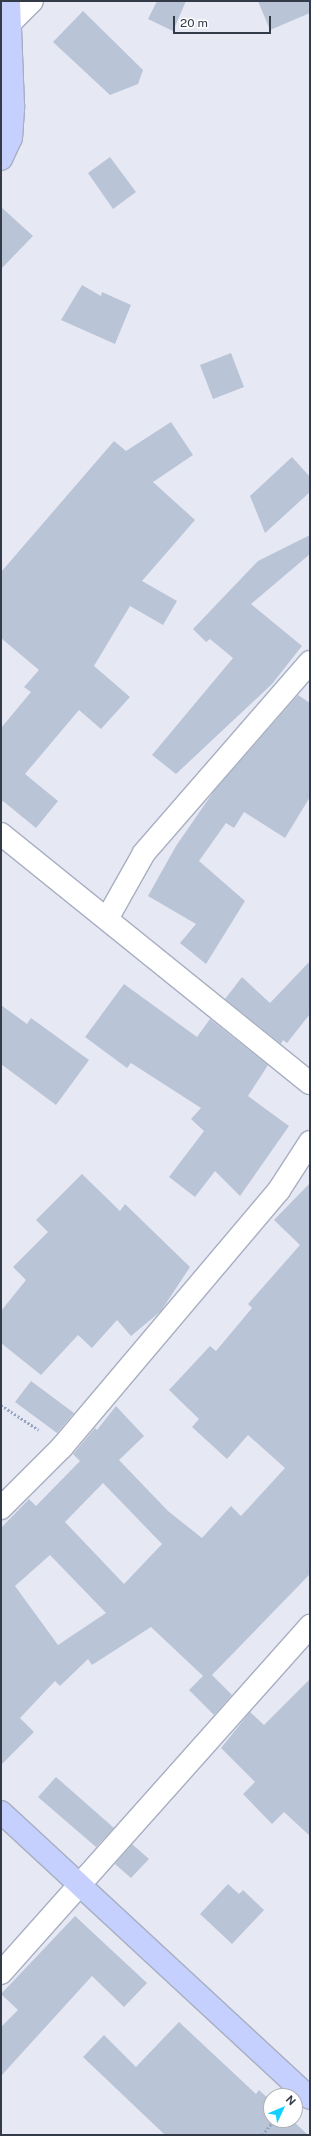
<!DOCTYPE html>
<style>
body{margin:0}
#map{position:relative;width:311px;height:2136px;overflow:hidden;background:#e6e9f4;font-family:"Public Sans",sans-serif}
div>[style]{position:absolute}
.building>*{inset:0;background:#bac4d7}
.path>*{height:2.5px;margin-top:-1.25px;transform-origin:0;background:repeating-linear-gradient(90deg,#97a5c4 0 2px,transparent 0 4px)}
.roads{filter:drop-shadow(1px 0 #a7afc1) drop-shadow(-1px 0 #a7afc1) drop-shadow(0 1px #a7afc1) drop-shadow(0 -1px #a7afc1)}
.street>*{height:22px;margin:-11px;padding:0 11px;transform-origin:11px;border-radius:11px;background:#fff}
.secondary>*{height:22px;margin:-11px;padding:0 11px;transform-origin:11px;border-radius:11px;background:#c5d0ff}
span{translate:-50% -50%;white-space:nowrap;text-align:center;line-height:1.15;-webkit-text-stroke:3px #fff;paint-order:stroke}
.frame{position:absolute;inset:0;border:2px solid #343b48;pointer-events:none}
.north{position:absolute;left:263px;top:2088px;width:40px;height:40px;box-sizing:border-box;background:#fff;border:1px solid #aeb1b6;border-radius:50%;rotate:46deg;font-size:11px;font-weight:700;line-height:16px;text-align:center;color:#343b48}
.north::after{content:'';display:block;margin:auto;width:14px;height:18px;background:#12d0ff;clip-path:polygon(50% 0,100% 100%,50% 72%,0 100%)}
.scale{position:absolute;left:173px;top:16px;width:98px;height:18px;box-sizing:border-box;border:2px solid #343b48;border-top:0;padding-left:5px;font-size:12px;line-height:14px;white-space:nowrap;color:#343b48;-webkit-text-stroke:3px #fff;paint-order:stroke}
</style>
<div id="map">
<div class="building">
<div style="clip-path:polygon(157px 1px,186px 1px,173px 31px,148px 19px)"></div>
<div style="clip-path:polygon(258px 1px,310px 1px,310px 13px,270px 30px)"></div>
<div style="clip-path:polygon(83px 11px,143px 70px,138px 84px,110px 95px,53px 42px)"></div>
<div style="clip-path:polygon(110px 157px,136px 192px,113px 209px,88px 173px)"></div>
<div style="clip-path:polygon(1px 207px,33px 236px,1px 269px)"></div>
<div style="clip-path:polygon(82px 285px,101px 296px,102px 292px,131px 305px,115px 344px,61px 320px)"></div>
<div style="clip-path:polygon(231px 353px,244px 387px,213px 399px,200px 365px)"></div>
<div style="clip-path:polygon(171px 422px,193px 455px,153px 482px,195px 520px,142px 581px,177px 601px,163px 625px,130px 606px,94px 666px,130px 697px,101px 729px,79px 710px,25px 774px,58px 801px,36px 828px,3px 801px,1px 803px,1px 728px,31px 692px,24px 687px,39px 670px,1px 638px,1px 572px,114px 441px,126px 451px)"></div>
<div style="clip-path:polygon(292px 457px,310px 477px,310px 492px,265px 533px,250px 496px)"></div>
<div style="clip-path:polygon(310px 535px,310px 554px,251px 604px,302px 646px,272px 684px,176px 774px,152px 755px,233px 658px,210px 639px,206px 642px,193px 629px,258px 561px)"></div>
<div style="clip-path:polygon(298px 695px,310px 703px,310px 797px,285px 838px,244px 812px,234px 828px,226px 823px,199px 861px,245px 901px,206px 964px,180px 943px,196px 924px,148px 896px,176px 846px,214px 791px)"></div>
<div style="clip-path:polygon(310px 961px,310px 1014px,287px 1043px,283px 1040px,281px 1044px,225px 999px,242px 977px,270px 1003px)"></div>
<div style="clip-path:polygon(124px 984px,197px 1037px,210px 1019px,268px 1065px,248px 1096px,289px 1126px,240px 1196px,215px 1171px,195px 1197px,169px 1177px,204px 1131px,191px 1119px,201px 1108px,131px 1063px,127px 1068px,85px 1037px)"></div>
<div style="clip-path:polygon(1px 1005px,27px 1024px,31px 1018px,89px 1060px,56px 1105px,1px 1064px)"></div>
<div style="clip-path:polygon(82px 1174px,120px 1211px,125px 1204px,190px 1267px,161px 1311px,131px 1336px,117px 1320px,92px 1348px,78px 1335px,41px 1375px,1px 1343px,1px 1311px,26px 1280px,13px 1267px,48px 1232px,36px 1220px)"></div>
<div style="clip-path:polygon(evenodd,310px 1183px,310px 1574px,212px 1675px,232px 1695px,214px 1715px,189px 1690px,203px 1676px,151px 1627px,92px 1665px,88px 1659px,60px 1686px,55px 1681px,20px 1718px,34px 1732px,1px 1765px,1px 1528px,29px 1499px,36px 1506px,80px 1461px,73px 1454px,95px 1428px,97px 1430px,116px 1406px,144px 1436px,119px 1460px,168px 1511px,202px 1538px,231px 1506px,241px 1516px,285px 1468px,248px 1435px,227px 1459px,192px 1427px,199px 1419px,169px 1390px,210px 1346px,216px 1351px,252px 1308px,248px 1304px,300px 1245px,274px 1220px,310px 1183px,103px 1483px,162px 1544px,124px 1584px,65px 1522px,103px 1483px,310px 1183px,50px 1555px,106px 1613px,58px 1645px,15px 1586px,50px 1555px)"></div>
<div style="clip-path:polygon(31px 1381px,74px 1413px,57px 1433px,15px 1402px)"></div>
<div style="clip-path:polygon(310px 1679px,310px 1836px,284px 1812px,272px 1824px,243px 1794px,255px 1782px,221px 1748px,250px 1712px,264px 1725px)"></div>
<div style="clip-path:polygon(56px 1777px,114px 1828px,96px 1847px,38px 1797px)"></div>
<div style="clip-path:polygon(132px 1844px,149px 1859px,131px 1878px,115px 1864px)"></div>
<div style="clip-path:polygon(228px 1884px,239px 1894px,243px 1890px,264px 1910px,232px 1944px,200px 1914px)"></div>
<div style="clip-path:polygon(75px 1916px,147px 1983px,124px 2007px,92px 1976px,1px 2076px,1px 2027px,18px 2010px,1px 1994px)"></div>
<div style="clip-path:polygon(179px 2022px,256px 2094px,259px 2090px,271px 2101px,271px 2120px,292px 2120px,308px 2135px,165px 2135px,83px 2057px,104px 2035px,136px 2067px)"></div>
</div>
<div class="path">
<div style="left:1px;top:1405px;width:45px;rotate:33.3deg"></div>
<div style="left:262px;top:2135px;width:19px;rotate:-51deg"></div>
</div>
<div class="roads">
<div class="street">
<div style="left:12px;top:21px;width:28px;rotate:-45deg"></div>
<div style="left:1px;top:834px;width:397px;rotate:38.9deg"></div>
<div style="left:108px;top:917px;width:73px;rotate:-60.6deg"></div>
<div style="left:144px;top:853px;width:253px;rotate:-49deg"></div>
<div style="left:1px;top:1508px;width:86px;rotate:-45deg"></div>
<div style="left:62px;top:1447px;width:336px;rotate:-49.8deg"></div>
<div style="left:279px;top:1190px;width:57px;rotate:-57.1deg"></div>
<div style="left:1px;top:1973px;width:465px;rotate:-48.3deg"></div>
</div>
<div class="secondary">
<div style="left:1px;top:159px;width:23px;rotate:-65deg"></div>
<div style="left:11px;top:138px;width:32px;rotate:-86deg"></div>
<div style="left:13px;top:106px;width:105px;rotate:-92.2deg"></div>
<div style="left:1px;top:1812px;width:421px;rotate:42.8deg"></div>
</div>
</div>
<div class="frame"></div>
<div class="north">N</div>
<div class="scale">20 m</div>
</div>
